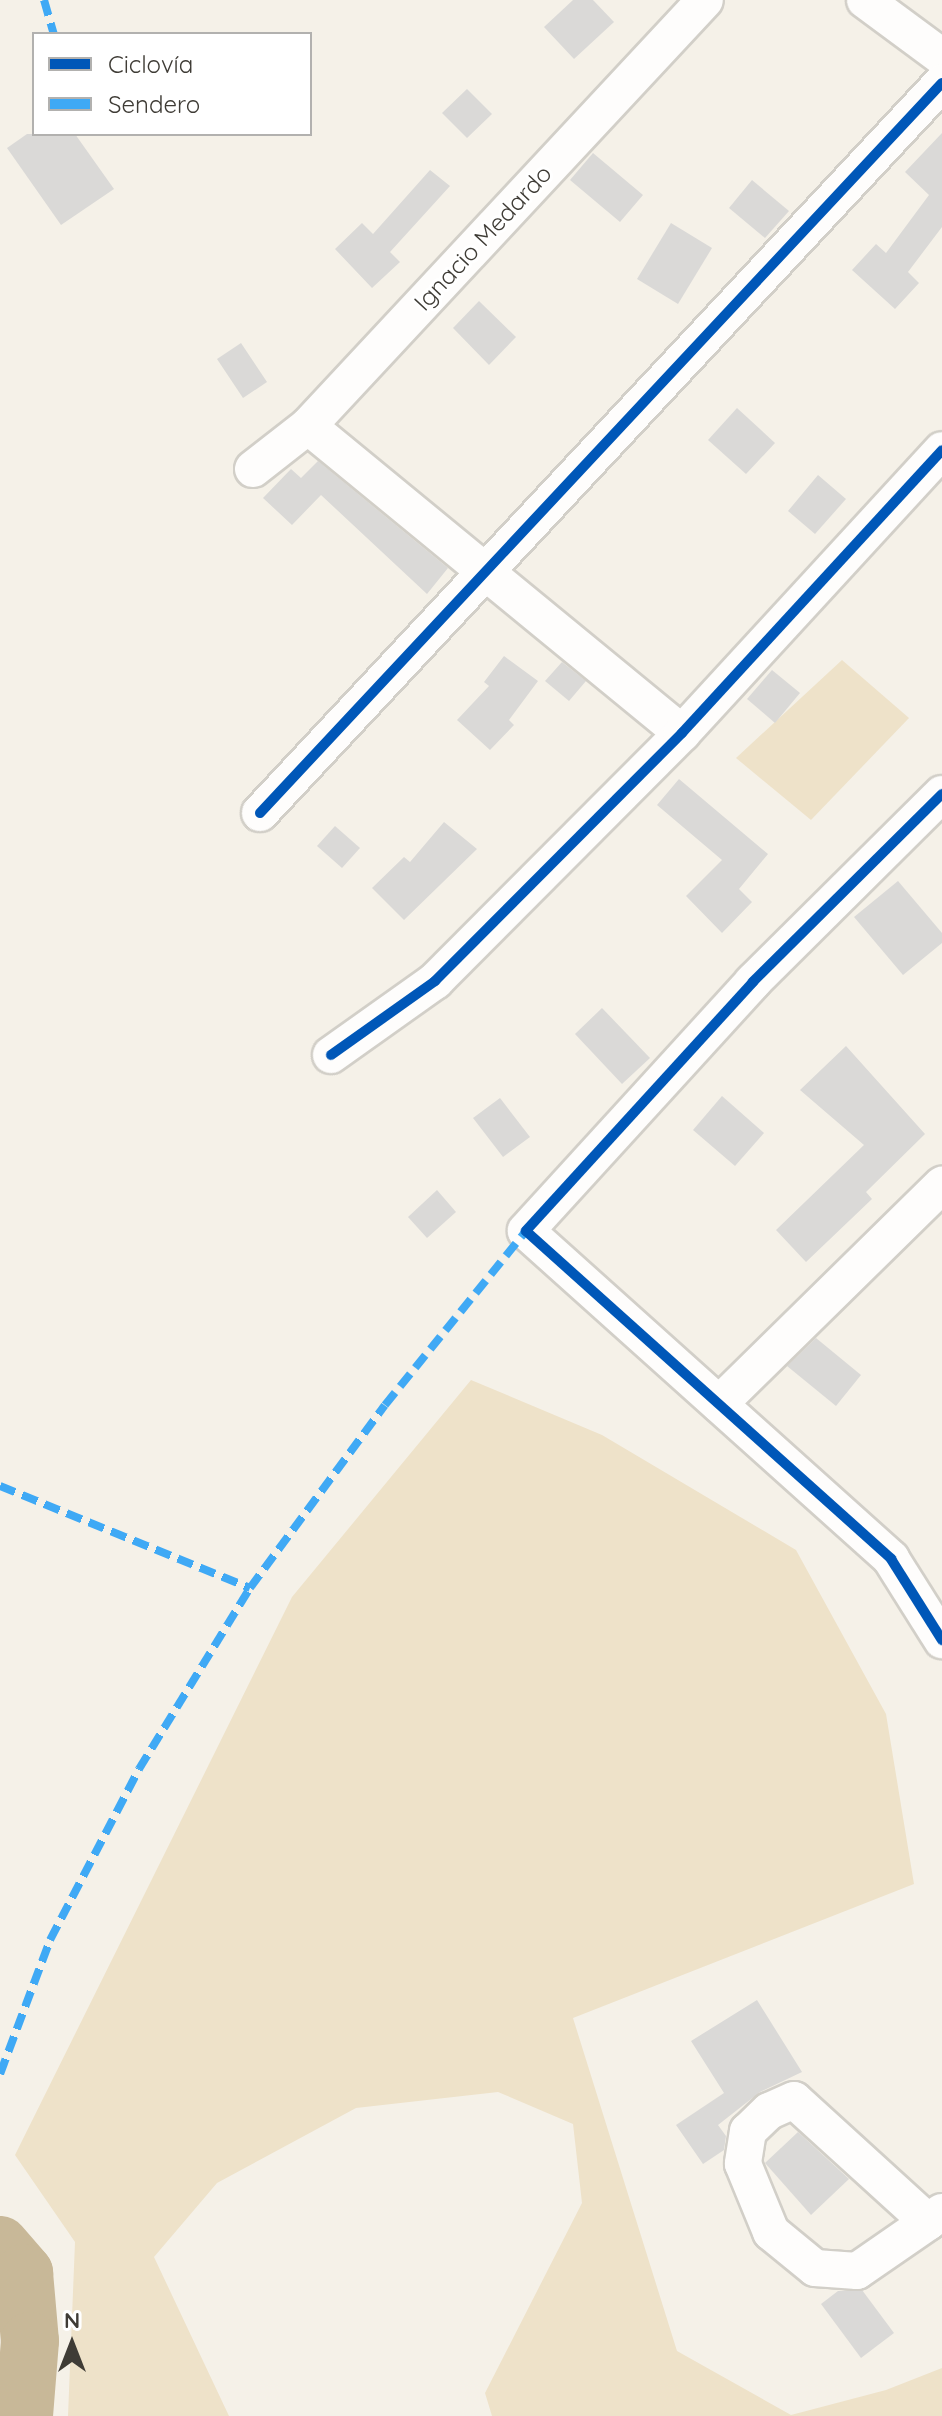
<!DOCTYPE html>
<meta charset="utf-8">
<style>
body{margin:0}
#map{position:relative;width:942px;height:2416px;overflow:hidden;background:#f5f1e8;font-family:Quicksand,sans-serif}
div>[style]{position:absolute}
.green>*{inset:0;background:#eee2c9}
.river>*{height:58px;margin:-29px;padding:0 29px;transform-origin:29px;border-radius:29px;background:#c8b898}
.building>*{inset:0;background:#dad9d7}
.roads{filter:drop-shadow(2px 0 #d2cfc8) drop-shadow(-2px 0 #d2cfc8) drop-shadow(0 2px #d2cfc8) drop-shadow(0 -2px #d2cfc8)}
.minor>*{height:36px;margin:-18px;padding:0 18px;transform-origin:18px;border-radius:18px;background:#fefdfc}
.quiet>*{height:8px;margin-top:-4px;transform-origin:0;background:repeating-linear-gradient(90deg,#3fa9f5 0 16px,transparent 0 24px)}
.cycleway>*{height:10px;margin:-5px;padding:0 5px;transform-origin:5px;border-radius:5px;background:#0057b8}
span{translate:-50% -50%;white-space:nowrap;text-align:center;line-height:1.15;-webkit-text-stroke:6px #fff;paint-order:stroke}
.street-label{font-size:24px;color:#3f3c36}
.legend{position:absolute;left:32px;top:32px;width:280px;height:104px;box-sizing:border-box;background:#fff;border:2px solid #b2b1af;margin:0;padding:10px 14px;list-style:none;font-size:24px;color:#3f3c36}
.legend li{display:flex;align-items:center;gap:16px;height:40px}
.legend b{width:40px;border:2px solid #b2b1af}
.north{position:absolute;left:32px;top:2304px;width:80px;height:80px;-webkit-text-stroke:6px #fff;paint-order:stroke;rotate:0deg;font-size:22px;font-weight:700;line-height:32px;text-align:center;color:#3f3c36}
.north::after{content:'';display:block;margin:auto;width:28px;height:36px;background:#3f3c36;clip-path:polygon(50% 0,100% 100%,50% 72%,0 100%)}
</style>
<div id="map">
<div class="green">
<div style="clip-path:polygon(842px 660px,909px 718px,811px 820px,736px 758px)"></div>
<div style="clip-path:polygon(471px 1380px,602px 1435px,796px 1550px,886px 1714px,914px 1884px,573px 2018px,677px 2351px,791px 2415px,886px 2390px,942px 2368px,942px 2416px,492px 2416px,485px 2393px,582px 2203px,573px 2124px,498px 2092px,356px 2108px,217px 2183px,154px 2257px,229px 2416px,68px 2416px,75px 2242px,15px 2155px,292px 1597px)"></div>
</div>
<div class="river">
<div style="left:0;top:2245px;width:37px;rotate:49deg"></div>
<div style="left:24px;top:2273px;width:68px;rotate:85deg"></div>
<div style="left:30px;top:2341px;width:75px;rotate:94.6deg"></div>
</div>
<div class="building">
<div style="clip-path:polygon(573px 0,593px 0,614px 22px,574px 59px,544px 27px)"></div>
<div style="clip-path:polygon(467px 89px,492px 114px,467px 138px,442px 113px)"></div>
<div style="clip-path:polygon(942px 133px,942px 227px,908px 272px,919px 283px,895px 309px,852px 270px,876px 244px,886px 253px,929px 195px,905px 172px)"></div>
<div style="clip-path:polygon(27px 134px,75px 134px,114px 189px,61px 225px,7px 148px)"></div>
<div style="clip-path:polygon(593px 153px,643px 195px,620px 222px,570px 180px)"></div>
<div style="clip-path:polygon(430px 170px,450px 186px,390px 252px,400px 262px,372px 288px,335px 249px,362px 223px,373px 234px)"></div>
<div style="clip-path:polygon(752px 180px,789px 211px,765px 238px,729px 208px)"></div>
<div style="clip-path:polygon(671px 223px,712px 248px,678px 304px,637px 279px)"></div>
<div style="clip-path:polygon(479px 301px,516px 337px,489px 365px,453px 328px)"></div>
<div style="clip-path:polygon(241px 343px,267px 382px,243px 398px,217px 359px)"></div>
<div style="clip-path:polygon(737px 408px,775px 443px,746px 474px,708px 440px)"></div>
<div style="clip-path:polygon(318px 461px,448px 568px,427px 594px,321px 495px,292px 525px,263px 498px,291px 469px,301px 478px)"></div>
<div style="clip-path:polygon(818px 475px,846px 499px,815px 534px,788px 511px)"></div>
<div style="clip-path:polygon(504px 656px,538px 681px,509px 720px,514px 725px,490px 750px,457px 720px,489px 686px,484px 682px)"></div>
<div style="clip-path:polygon(562px 662px,586px 681px,569px 701px,545px 681px)"></div>
<div style="clip-path:polygon(772px 670px,800px 693px,775px 723px,747px 699px)"></div>
<div style="clip-path:polygon(679px 779px,768px 854px,739px 889px,752px 902px,722px 933px,686px 896px,722px 860px,657px 805px)"></div>
<div style="clip-path:polygon(444px 822px,477px 849px,404px 920px,372px 888px,404px 857px,410px 862px)"></div>
<div style="clip-path:polygon(335px 826px,360px 848px,342px 868px,317px 846px)"></div>
<div style="clip-path:polygon(898px 881px,942px 933px,942px 943px,903px 975px,854px 917px)"></div>
<div style="clip-path:polygon(602px 1008px,650px 1058px,622px 1084px,575px 1034px)"></div>
<div style="clip-path:polygon(846px 1046px,925px 1134px,866px 1192px,872px 1199px,806px 1262px,776px 1230px,864px 1145px,800px 1090px)"></div>
<div style="clip-path:polygon(722px 1096px,764px 1133px,735px 1166px,693px 1130px)"></div>
<div style="clip-path:polygon(500px 1098px,530px 1137px,503px 1157px,473px 1118px)"></div>
<div style="clip-path:polygon(437px 1190px,456px 1212px,427px 1238px,408px 1217px)"></div>
<div style="clip-path:polygon(816px 1338px,861px 1375px,836px 1406px,787px 1366px)"></div>
<div style="clip-path:polygon(757px 2000px,802px 2072px,760px 2092px,718px 2125px,726px 2136px,724px 2150px,703px 2164px,676px 2125px,724px 2093px,691px 2041px)"></div>
<div style="clip-path:polygon(798px 2132px,849px 2179px,811px 2215px,765px 2163px)"></div>
<div style="clip-path:polygon(862px 2290px,894px 2333px,861px 2358px,821px 2304px,838px 2291px)"></div>
</div>
<div class="roads">
<div class="minor">
<div style="left:865px;top:0;width:96px;rotate:36.5deg"></div>
<div style="left:308px;top:426px;width:484px;rotate:39.4deg"></div>
<div style="left:253px;top:469px;width:70px;rotate:-38deg"></div>
<div style="left:308px;top:426px;width:582px;rotate:-47.02deg"></div>
<div style="left:942px;top:794px;width:267px;rotate:135.2deg"></div>
<div style="left:753px;top:982px;width:337px;rotate:132.4deg"></div>
<div style="left:526px;top:1231px;width:491px;rotate:41.9deg"></div>
<div style="left:891px;top:1559px;width:96px;rotate:57.8deg"></div>
<div style="left:260px;top:813px;width:999px;rotate:-46.95deg"></div>
<div style="left:331px;top:1055px;width:128px;rotate:-35.4deg"></div>
<div style="left:435px;top:981px;width:350px;rotate:-45.1deg"></div>
<div style="left:682px;top:733px;width:384px;rotate:-47.4deg"></div>
<div style="left:719px;top:1404px;width:313px;rotate:-44.5deg"></div>
<div style="left:928px;top:2222px;width:181px;rotate:-137.7deg"></div>
<div style="left:794px;top:2100px;width:27px;rotate:156deg"></div>
<div style="left:769px;top:2111px;width:29px;rotate:136deg"></div>
<div style="left:748px;top:2131px;width:33px;rotate:99deg"></div>
<div style="left:743px;top:2164px;width:74px;rotate:67.6deg"></div>
<div style="left:771px;top:2232px;width:57px;rotate:39.3deg"></div>
<div style="left:815px;top:2268px;width:42px;rotate:4.1deg"></div>
<div style="left:857px;top:2271px;width:86px;rotate:-34.6deg"></div>
<div style="left:928px;top:2222px;width:17px;rotate:-36deg"></div>
</div>
</div>
<div class="quiet">
<div style="left:44px;top:0;width:35px;rotate:74deg"></div>
<div style="left:0;top:1486px;width:270px;rotate:22.2deg"></div>
<div style="left:0;top:2074px;width:143px;rotate:-69.5deg"></div>
<div style="left:50px;top:1940px;width:193px;rotate:-62.5deg"></div>
<div style="left:139px;top:1769px;width:212px;rotate:-58.5deg"></div>
<div style="left:250px;top:1588px;width:227px;rotate:-53.6deg"></div>
<div style="left:385px;top:1405px;width:224px;rotate:-51deg"></div>
</div>
<div class="cycleway">
<div style="left:942px;top:794px;width:267px;rotate:135.2deg"></div>
<div style="left:753px;top:982px;width:337px;rotate:132.4deg"></div>
<div style="left:526px;top:1231px;width:491px;rotate:41.9deg"></div>
<div style="left:891px;top:1559px;width:96px;rotate:57.8deg"></div>
<div style="left:260px;top:813px;width:999px;rotate:-46.95deg"></div>
<div style="left:331px;top:1055px;width:128px;rotate:-35.4deg"></div>
<div style="left:435px;top:981px;width:350px;rotate:-45.1deg"></div>
<div style="left:682px;top:733px;width:384px;rotate:-47.4deg"></div>
</div>
<div class="street-label">
<span style="left:483px;top:238px;rotate:-47deg">Ignacio Medardo</span>
</div>
<ul class="legend">
<li><b style="height:10px;background:#0057b8"></b>Ciclovía</li>
<li><b style="height:10px;background:#3fa9f5"></b>Sendero</li>
</ul>
<div class="north">N</div>
</div>
